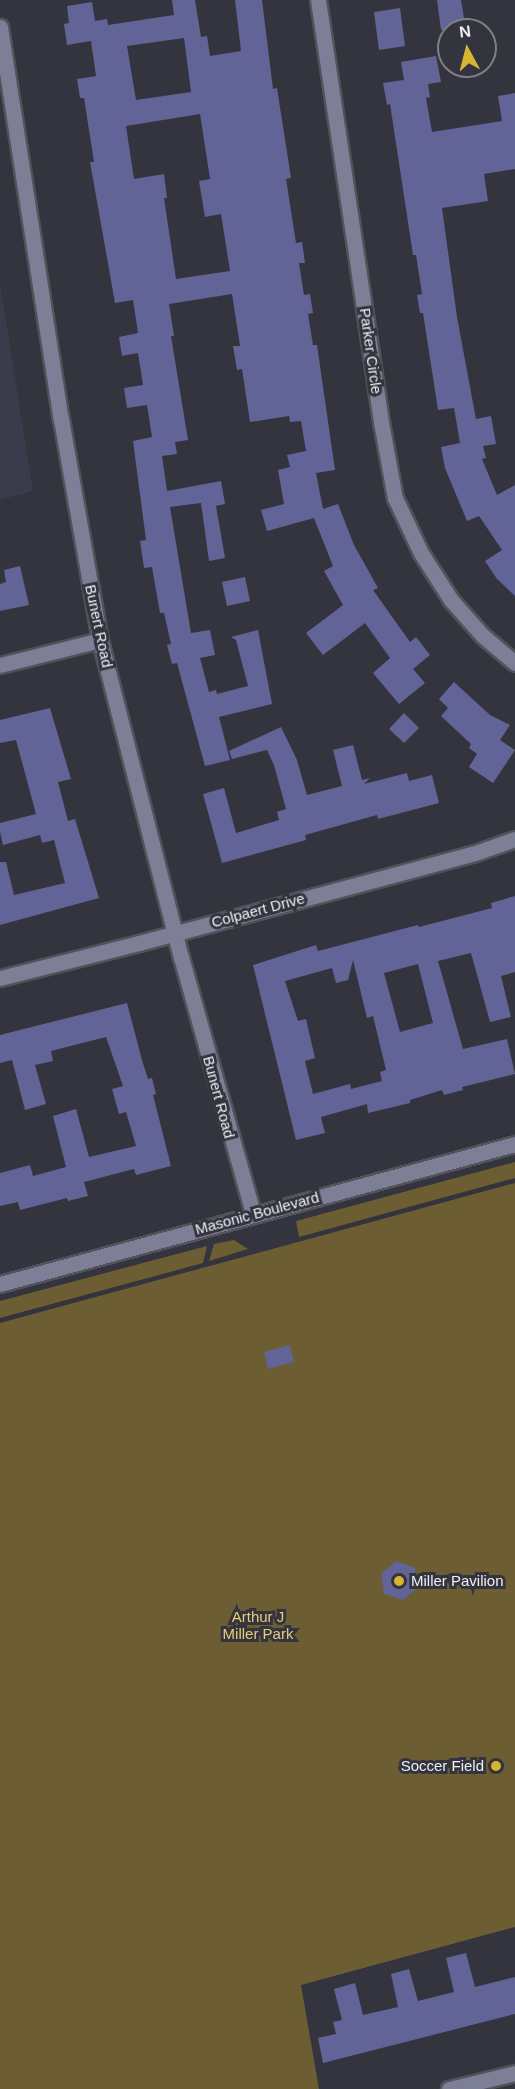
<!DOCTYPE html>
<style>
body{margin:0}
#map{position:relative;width:515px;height:2089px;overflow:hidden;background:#33343d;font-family:Helvetica,sans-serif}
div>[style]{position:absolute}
.built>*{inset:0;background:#3b3c4b}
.green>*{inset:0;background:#6c5e32}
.building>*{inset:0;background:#626497}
.roads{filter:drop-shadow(2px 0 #51525a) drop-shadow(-2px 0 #51525a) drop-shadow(0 2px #51525a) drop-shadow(0 -2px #51525a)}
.minor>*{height:15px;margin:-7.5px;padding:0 7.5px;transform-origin:7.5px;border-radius:7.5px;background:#7d7f97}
.dots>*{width:16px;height:16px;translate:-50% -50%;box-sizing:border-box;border:3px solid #33343d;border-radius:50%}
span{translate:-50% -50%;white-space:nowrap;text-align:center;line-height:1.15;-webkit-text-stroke:6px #33343d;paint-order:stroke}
.street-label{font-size:15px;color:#eeeff5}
.poi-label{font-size:15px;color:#eeeff5}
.left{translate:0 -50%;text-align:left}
.right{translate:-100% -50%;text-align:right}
.park-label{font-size:15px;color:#e7cd78}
.north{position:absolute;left:437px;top:18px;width:60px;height:60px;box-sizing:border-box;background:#33343d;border:2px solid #7e7f87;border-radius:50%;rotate:353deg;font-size:16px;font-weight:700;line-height:24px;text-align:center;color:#eeeff5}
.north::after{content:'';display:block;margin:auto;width:21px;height:27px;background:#d7b434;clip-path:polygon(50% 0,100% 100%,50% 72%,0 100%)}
</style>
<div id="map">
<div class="built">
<div style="clip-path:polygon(0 283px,33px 491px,0 500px)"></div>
</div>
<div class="green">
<div style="clip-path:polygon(515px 1162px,515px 1178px,299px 1237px,296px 1221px)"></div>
<div style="clip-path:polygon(515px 1183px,515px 1927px,301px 1985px,319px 2089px,0 2089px,0 1323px)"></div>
<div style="clip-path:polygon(234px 1240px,248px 1249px,209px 1261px,214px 1244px)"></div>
<div style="clip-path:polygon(207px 1246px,203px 1263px,0 1318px,0 1301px)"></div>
</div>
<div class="building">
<div style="clip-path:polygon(evenodd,172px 0,195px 0,201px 37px,207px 36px,210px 56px,241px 51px,235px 0,262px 0,273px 89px,277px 88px,291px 178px,286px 179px,296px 243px,302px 242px,305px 263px,299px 263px,304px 295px,310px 294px,313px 313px,308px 314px,313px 345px,317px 345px,335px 470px,316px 473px,323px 509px,338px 504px,354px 545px,378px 588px,373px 590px,410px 642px,416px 637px,430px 655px,413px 669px,425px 683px,399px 704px,373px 673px,390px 658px,365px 623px,323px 655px,306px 633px,343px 605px,324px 571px,333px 566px,314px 518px,267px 531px,261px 510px,284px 504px,278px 470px,290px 467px,287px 455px,306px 451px,301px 421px,290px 422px,289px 416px,250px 422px,242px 369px,237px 370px,233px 346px,240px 346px,232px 294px,169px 304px,174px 336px,171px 336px,188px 440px,175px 442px,177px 454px,162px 456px,167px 491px,221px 481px,225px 504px,216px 506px,225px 558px,209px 561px,201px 503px,170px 507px,191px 633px,210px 630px,215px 655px,200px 658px,209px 692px,216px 690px,217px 694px,248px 686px,236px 640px,231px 637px,258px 630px,272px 704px,219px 717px,230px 760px,205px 766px,177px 663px,172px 664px,167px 645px,171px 644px,164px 613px,160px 613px,152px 567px,144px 568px,140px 541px,146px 540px,133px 441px,152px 437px,147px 405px,127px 408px,124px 388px,143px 385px,138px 353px,122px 356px,119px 337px,138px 333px,133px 300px,115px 303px,90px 162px,94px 162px,84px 98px,80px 98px,77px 79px,96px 76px,91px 41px,67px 45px,64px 24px,69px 23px,67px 6px,92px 2px,95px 21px,107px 19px,108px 25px,174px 15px,172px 0,184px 38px,191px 92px,136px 100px,127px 46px,184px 38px,172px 0,200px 114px,210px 179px,199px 181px,205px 217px,221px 214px,230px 271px,176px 279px,164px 198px,167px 198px,164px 174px,134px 179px,126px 126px,200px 114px)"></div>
<div style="clip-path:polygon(437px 0,461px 0,466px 30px,441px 30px)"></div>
<div style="clip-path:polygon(400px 8px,405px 46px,379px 50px,374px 12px)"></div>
<div style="clip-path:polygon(436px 56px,441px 82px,428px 84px,430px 97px,426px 98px,432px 132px,502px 121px,498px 96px,515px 93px,515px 169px,484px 174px,488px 201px,442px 208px,457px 317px,476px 419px,491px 416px,496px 444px,483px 446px,486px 458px,482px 459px,497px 495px,515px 485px,515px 596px,497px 579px,485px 561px,502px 550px,479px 516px,467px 521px,445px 468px,441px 447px,460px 443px,454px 408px,438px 410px,423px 313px,420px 313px,417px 295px,422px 294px,416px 255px,413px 255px,390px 104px,387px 105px,383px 83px,404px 80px,401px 62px)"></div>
<div style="clip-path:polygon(20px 566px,29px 605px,0 611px,0 584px,6px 582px,4px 570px)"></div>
<div style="clip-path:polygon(245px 577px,250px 601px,227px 606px,222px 582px)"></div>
<div style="clip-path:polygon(454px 682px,490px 715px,510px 725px,500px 740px,515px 750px,493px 783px,469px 767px,477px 754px,469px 748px,471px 744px,441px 716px,448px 708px,439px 699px)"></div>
<div style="clip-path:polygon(50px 708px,71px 779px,58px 782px,68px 821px,75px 819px,99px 898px,0 925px,0 862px,6px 862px,14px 895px,65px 883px,54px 840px,42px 843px,40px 835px,3px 845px,0 832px,0 823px,36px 814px,16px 740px,0 743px,0 720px)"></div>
<div style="clip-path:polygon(404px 713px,419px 728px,404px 743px,389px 729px)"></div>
<div style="clip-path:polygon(281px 727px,297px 760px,307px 795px,342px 786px,333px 750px,353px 745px,362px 780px,370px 778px,364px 784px,407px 773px,409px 781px,432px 775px,439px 803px,378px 819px,377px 815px,305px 835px,306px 840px,222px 863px,203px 794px,224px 788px,236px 833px,279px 820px,277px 812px,286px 809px,274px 765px,267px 750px,232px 759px,229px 751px)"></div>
<div style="clip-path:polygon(evenodd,515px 896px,515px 972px,501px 976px,511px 1017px,490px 1022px,471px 953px,438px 961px,463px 1049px,507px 1039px,515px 1074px,462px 1087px,463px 1090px,444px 1095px,442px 1090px,410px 1100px,410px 1103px,368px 1113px,367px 1104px,321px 1117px,325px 1133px,296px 1140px,253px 965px,316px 945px,318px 951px,418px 925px,419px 927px,492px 908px,491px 903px,515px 896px,353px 960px,367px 1018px,373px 1016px,386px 1070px,380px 1072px,382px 1081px,351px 1089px,350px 1084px,313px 1094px,305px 1061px,315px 1058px,306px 1019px,298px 1021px,285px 981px,332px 968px,336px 983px,348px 980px,353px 960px,515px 896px,418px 964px,433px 1023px,400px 1032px,384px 973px,418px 964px)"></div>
<div style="clip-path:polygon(127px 1003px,142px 1060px,148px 1079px,152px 1078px,156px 1094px,153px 1095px,171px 1166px,136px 1175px,134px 1169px,84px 1182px,88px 1196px,68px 1201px,67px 1198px,20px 1210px,18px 1202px,0 1206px,0 1173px,30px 1165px,33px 1176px,66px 1167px,53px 1116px,76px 1109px,89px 1157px,136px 1146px,126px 1112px,119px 1114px,112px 1089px,123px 1086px,106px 1037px,51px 1051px,53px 1061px,35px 1065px,46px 1104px,25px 1110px,12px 1060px,0 1063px,0 1035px)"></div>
<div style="clip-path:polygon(290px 1345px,294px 1362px,268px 1369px,264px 1352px)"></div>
<div style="clip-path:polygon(396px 1561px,415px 1568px,417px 1588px,403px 1600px,384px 1594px,381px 1574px)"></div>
<div style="clip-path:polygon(466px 1953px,475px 1987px,515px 1977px,515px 2014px,323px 2063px,318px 2038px,336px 2034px,333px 2022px,342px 2020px,334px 1989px,355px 1983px,363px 2015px,398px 2007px,391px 1974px,409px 1969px,418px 2001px,454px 1992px,446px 1958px)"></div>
</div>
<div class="roads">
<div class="minor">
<div style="left:318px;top:0;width:427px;rotate:81.5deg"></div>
<div style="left:381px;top:422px;width:77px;rotate:79.6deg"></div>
<div style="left:395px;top:498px;width:61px;rotate:64.7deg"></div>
<div style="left:421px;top:553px;width:56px;rotate:57.4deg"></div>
<div style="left:451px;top:600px;width:48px;rotate:48.4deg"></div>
<div style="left:483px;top:636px;width:42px;rotate:40.2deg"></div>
<div style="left:0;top:27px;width:397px;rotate:81.2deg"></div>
<div style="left:61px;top:419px;width:224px;rotate:80deg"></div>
<div style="left:100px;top:640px;width:327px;rotate:75.7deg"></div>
<div style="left:181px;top:957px;width:267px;rotate:74.3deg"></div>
<div style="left:0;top:665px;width:103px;rotate:-14deg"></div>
<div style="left:0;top:978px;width:143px;rotate:-14.1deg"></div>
<div style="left:139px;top:943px;width:348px;rotate:-15deg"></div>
<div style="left:475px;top:853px;width:42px;rotate:-19.3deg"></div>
<div style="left:0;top:1284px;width:534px;rotate:-15.21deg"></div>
<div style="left:449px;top:2089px;width:68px;rotate:-13.6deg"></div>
</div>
</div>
<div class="dots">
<div style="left:399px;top:1581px;background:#d7b434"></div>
<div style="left:496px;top:1766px;background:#d7b434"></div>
</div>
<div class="street-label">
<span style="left:371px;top:351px;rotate:82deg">Parker Circle</span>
<span style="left:99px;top:626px;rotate:78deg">Bunert Road</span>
<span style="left:258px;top:910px;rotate:-15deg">Colpaert Drive</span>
<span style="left:219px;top:1097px;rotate:75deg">Bunert Road</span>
<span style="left:257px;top:1213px;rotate:-15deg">Masonic Boulevard</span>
</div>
<div class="poi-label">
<span class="left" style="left:411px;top:1581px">Miller Pavilion</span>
<span class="right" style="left:484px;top:1766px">Soccer Field</span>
</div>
<div class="park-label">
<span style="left:258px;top:1625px">Arthur J<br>Miller Park</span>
</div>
<div class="north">N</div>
</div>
